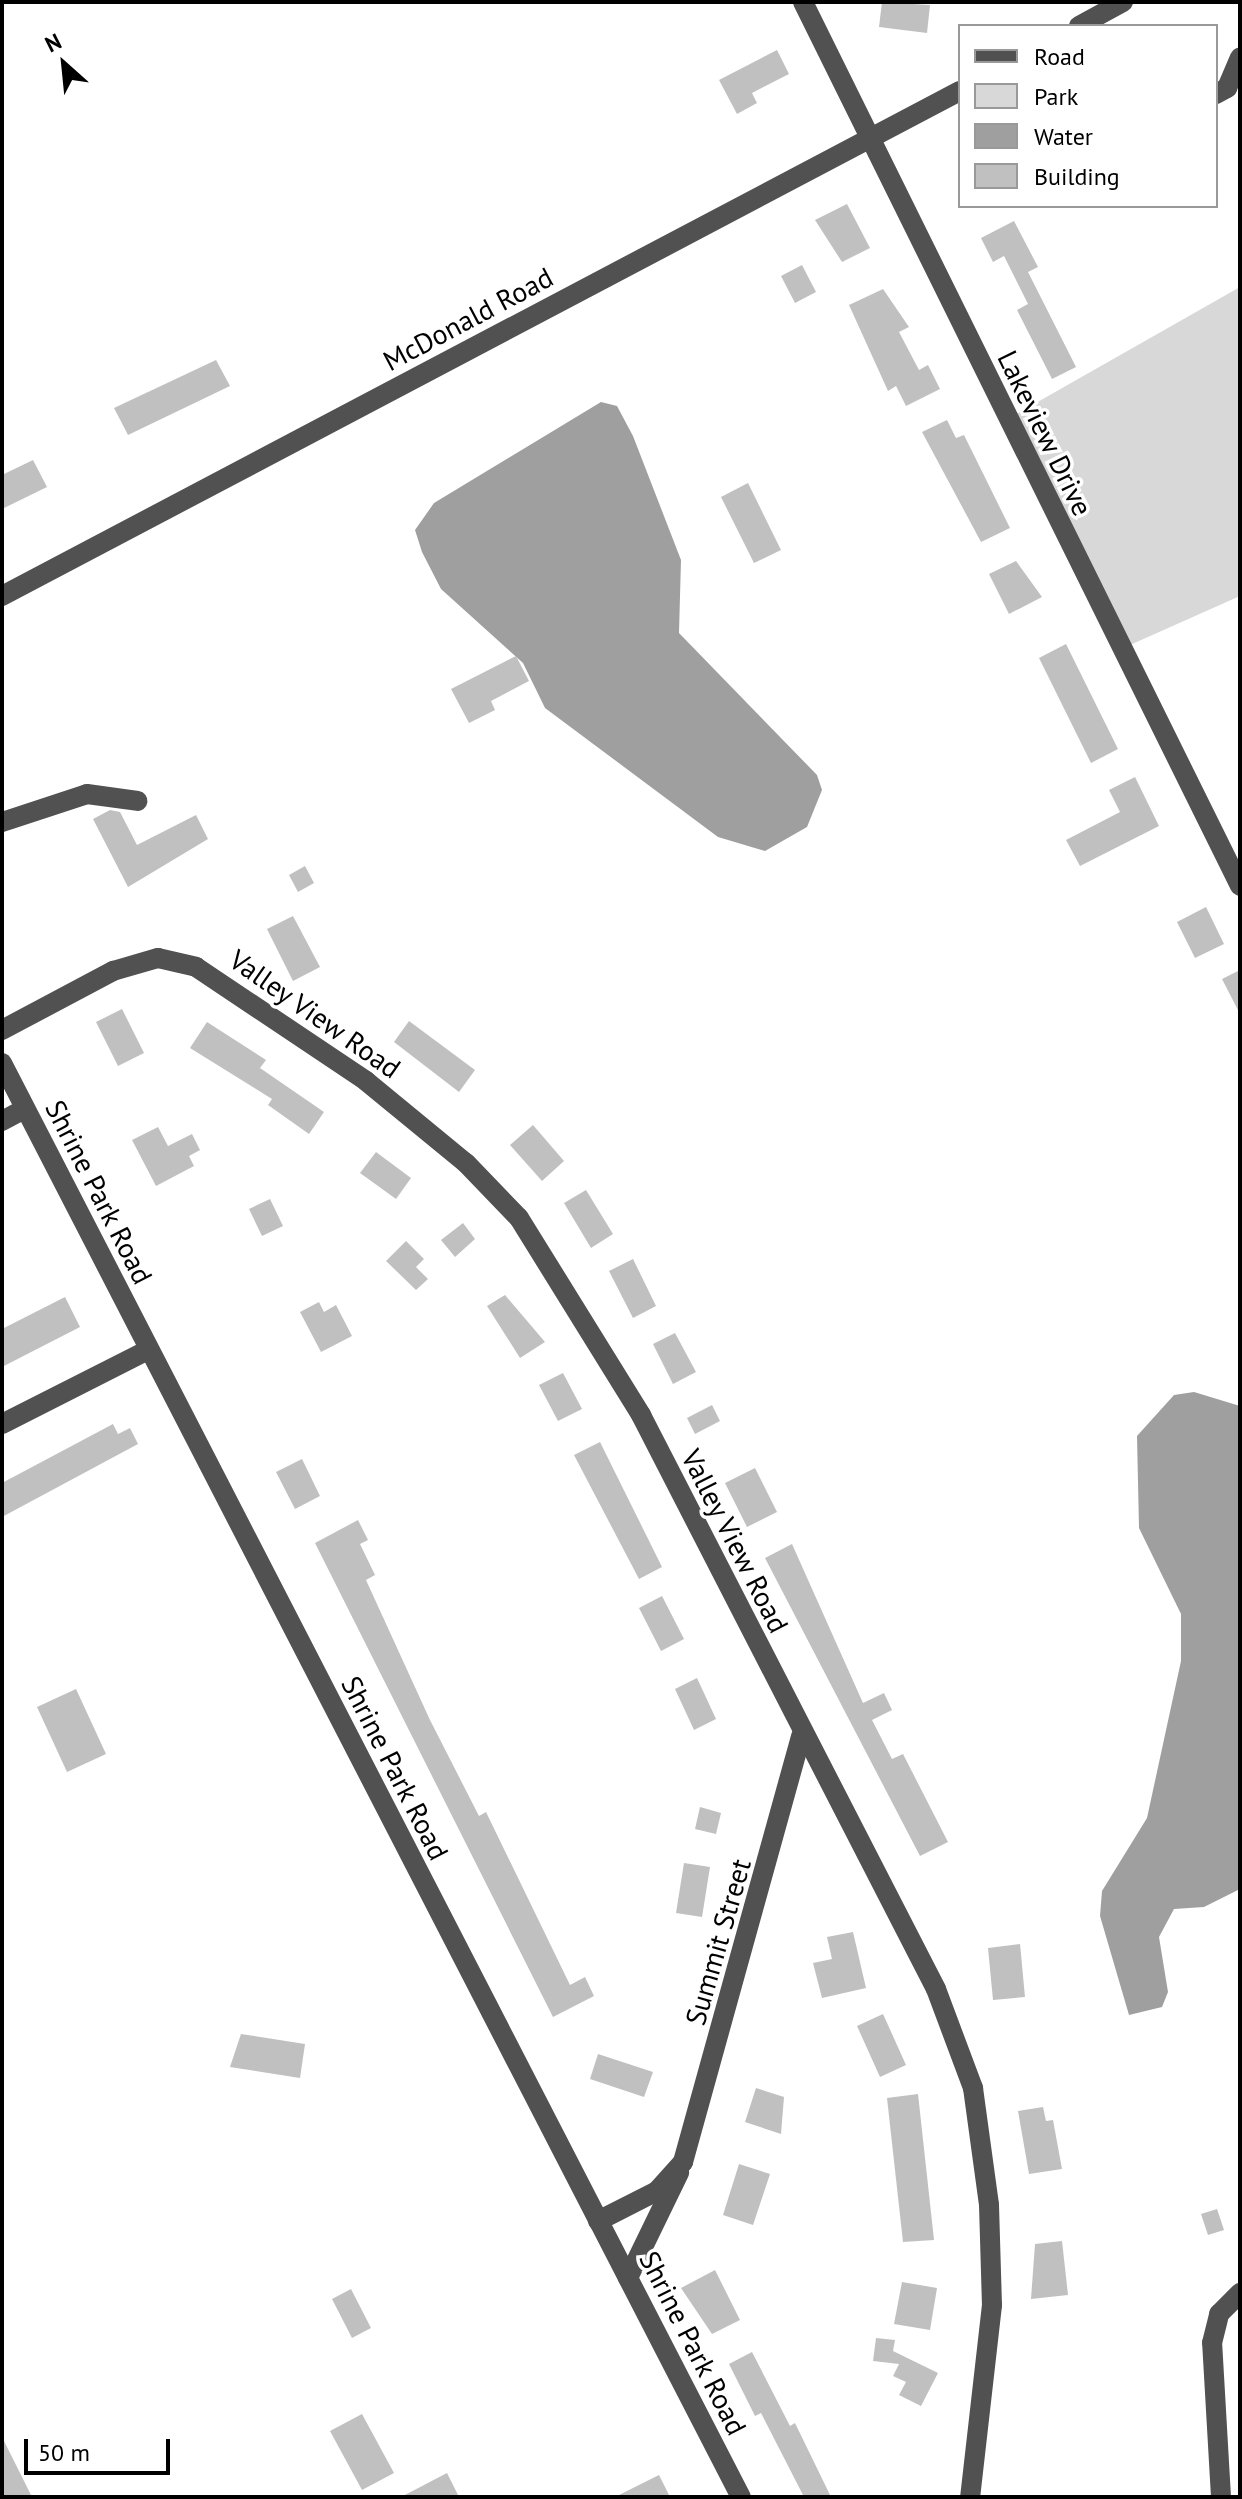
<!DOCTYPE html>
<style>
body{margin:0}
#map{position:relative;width:1242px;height:2499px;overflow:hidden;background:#fff;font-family:"PT Sans",sans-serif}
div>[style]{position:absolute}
.green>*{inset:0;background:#d8d8d8}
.water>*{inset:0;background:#9f9f9f}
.building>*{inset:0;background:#c0c0c0}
.minor>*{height:20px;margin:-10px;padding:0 10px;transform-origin:10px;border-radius:10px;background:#515151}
span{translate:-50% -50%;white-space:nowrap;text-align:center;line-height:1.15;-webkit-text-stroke:7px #fff;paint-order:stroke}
.street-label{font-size:28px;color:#000}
.frame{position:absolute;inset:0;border:4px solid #000;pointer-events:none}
.legend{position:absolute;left:958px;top:24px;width:260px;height:184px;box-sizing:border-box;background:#fff;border:2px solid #999;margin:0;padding:10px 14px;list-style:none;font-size:24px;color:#000}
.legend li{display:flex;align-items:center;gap:16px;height:40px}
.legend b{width:40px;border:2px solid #999}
.north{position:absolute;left:24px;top:24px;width:80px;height:80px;-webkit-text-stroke:6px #fff;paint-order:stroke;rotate:333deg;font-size:22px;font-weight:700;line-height:32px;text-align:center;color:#000}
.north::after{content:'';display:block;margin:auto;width:28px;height:36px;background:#000;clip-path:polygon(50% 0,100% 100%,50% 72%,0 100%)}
.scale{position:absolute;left:24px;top:2439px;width:146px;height:36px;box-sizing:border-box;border:4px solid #000;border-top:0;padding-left:10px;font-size:24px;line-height:28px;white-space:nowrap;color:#000;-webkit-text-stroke:6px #fff;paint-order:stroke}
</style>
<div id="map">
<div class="green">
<div style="clip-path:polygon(1240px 287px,1240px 596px,1121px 649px,1006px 420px)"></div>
</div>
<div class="water">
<div style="clip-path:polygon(601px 402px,617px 406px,633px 436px,681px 560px,679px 633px,817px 775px,822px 790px,807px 827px,765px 851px,718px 837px,545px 708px,523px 663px,441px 589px,422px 552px,415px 530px,434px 503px)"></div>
<div style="clip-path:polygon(1194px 1392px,1240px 1406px,1240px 1889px,1204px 1907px,1174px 1909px,1159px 1937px,1168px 1992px,1162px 2007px,1129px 2015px,1100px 1916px,1102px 1891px,1147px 1818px,1181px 1661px,1181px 1614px,1139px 1528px,1137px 1436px,1174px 1395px)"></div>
</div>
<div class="building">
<div style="clip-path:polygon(882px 2px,930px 5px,927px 33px,879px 27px)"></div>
<div style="clip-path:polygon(777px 50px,789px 74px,752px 93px,757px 103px,737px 114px,719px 80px)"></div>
<div style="clip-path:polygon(847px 204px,870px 248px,842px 262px,815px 220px)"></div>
<div style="clip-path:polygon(1014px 221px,1038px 267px,1028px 272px,1076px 367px,1052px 379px,1017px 310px,1028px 304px,1004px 256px,993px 262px,981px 238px)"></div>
<div style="clip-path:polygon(802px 265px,816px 292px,795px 303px,781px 276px)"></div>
<div style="clip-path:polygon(883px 289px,909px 327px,899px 332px,919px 370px,928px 365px,940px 389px,906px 406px,896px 386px,888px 391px,849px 305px)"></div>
<div style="clip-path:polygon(216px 360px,230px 386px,128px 435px,114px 408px)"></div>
<div style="clip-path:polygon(947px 420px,956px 438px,964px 435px,1010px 528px,981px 542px,922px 432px)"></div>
<div style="clip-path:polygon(33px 460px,47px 487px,2px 509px,2px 475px)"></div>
<div style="clip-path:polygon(748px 483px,781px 550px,754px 563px,721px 497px)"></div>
<div style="clip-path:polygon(1016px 561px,1042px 597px,1009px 614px,989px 574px)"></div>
<div style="clip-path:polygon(1066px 644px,1118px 749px,1091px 763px,1039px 658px)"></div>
<div style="clip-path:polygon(516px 656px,529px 681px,491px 701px,495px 710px,469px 723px,451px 689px)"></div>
<div style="clip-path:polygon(1135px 777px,1159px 826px,1080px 866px,1066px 840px,1120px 812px,1109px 790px)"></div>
<div style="clip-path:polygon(110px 810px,120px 812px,137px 845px,196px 815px,208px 839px,128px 887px,93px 819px)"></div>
<div style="clip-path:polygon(305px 866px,314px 883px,298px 892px,289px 875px)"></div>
<div style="clip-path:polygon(1206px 907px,1224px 944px,1195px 958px,1177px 922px)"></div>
<div style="clip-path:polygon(293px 916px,320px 967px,293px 981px,267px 929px)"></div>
<div style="clip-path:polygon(1240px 970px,1240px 1014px,1222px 979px)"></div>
<div style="clip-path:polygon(122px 1009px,144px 1053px,118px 1066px,96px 1022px)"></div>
<div style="clip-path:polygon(409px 1021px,475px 1070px,459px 1092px,394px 1042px)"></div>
<div style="clip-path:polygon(207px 1022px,266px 1060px,260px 1068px,324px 1112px,309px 1134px,268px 1105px,272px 1099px,190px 1048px)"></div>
<div style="clip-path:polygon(533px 1125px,564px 1161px,542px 1181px,510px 1145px)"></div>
<div style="clip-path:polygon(158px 1127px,168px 1146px,192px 1134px,200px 1150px,189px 1156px,194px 1166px,156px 1186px,132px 1140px)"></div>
<div style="clip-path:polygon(376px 1152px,411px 1178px,396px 1199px,360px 1173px)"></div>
<div style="clip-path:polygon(586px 1190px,613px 1234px,591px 1248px,564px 1203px)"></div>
<div style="clip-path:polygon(270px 1199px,283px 1226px,262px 1236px,249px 1209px)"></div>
<div style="clip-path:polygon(463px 1223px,475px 1239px,455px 1257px,441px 1240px)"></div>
<div style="clip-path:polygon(406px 1241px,424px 1259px,416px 1267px,428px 1279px,416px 1290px,386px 1261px)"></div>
<div style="clip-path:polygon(633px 1259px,656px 1306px,633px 1318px,609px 1271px)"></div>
<div style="clip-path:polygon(505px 1295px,545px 1342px,520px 1358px,487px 1306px)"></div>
<div style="clip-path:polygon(65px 1297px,80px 1327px,2px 1367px,2px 1329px)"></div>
<div style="clip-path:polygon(319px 1302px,324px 1312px,336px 1305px,352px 1336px,321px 1352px,300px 1312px)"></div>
<div style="clip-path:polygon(675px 1333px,696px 1372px,673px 1384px,653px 1344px)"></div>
<div style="clip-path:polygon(563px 1373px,582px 1409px,558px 1421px,539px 1385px)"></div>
<div style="clip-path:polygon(712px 1405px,720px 1421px,695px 1434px,687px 1418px)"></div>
<div style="clip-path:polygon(113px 1424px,118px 1434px,130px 1428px,138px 1444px,2px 1517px,2px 1483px)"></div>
<div style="clip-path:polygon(600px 1442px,662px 1567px,639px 1579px,574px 1455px)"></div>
<div style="clip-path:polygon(302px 1459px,320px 1496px,295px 1509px,276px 1472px)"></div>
<div style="clip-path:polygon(755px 1468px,777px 1512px,747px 1527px,725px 1483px)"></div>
<div style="clip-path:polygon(358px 1520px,368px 1540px,360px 1544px,375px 1575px,366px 1580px,430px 1720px,479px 1816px,486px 1812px,570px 1985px,585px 1977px,594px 1996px,553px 2017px,315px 1543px)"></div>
<div style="clip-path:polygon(792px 1544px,863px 1703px,884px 1693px,892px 1710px,872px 1720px,892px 1759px,903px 1754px,948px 1842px,920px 1856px,765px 1558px)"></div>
<div style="clip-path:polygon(662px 1596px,684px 1639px,661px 1651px,639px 1608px)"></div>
<div style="clip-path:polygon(697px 1678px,716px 1719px,694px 1730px,675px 1689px)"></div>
<div style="clip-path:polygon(76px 1689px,106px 1754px,67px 1772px,37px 1707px)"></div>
<div style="clip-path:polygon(700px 1807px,721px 1813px,716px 1834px,695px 1829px)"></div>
<div style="clip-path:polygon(684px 1863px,710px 1867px,702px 1917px,676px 1913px)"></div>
<div style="clip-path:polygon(853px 1932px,866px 1988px,822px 1998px,813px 1963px,832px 1959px,827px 1937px)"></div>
<div style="clip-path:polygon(1020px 1944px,1025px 1997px,993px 2000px,988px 1948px)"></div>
<div style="clip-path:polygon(883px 2014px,906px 2065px,880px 2077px,857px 2026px)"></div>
<div style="clip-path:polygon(241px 2034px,305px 2044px,300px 2078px,230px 2067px)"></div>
<div style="clip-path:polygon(598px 2054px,653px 2072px,644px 2097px,590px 2079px)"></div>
<div style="clip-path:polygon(756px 2088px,784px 2097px,781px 2134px,745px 2122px)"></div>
<div style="clip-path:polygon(918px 2094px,934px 2240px,903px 2242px,887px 2098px)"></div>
<div style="clip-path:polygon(1043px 2107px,1046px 2121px,1053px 2120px,1062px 2169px,1029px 2174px,1018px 2111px)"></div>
<div style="clip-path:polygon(739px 2164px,770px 2174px,753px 2225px,723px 2215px)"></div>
<div style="clip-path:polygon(1217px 2209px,1224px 2230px,1208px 2235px,1201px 2214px)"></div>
<div style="clip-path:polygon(1062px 2241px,1068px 2295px,1031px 2299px,1035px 2244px)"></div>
<div style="clip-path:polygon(715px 2270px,740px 2320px,712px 2334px,681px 2288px)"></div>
<div style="clip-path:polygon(902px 2282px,937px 2288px,930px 2330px,894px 2324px)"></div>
<div style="clip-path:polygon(351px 2289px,371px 2328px,352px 2338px,332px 2299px)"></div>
<div style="clip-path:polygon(876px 2338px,895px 2340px,893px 2351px,938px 2373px,921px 2406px,899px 2395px,906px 2382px,893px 2376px,899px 2364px,873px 2361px)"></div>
<div style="clip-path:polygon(752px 2352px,790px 2426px,795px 2423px,831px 2497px,804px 2497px,761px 2413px,755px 2416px,729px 2364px)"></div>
<div style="clip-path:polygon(362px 2414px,394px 2473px,362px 2490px,330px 2431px)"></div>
<div style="clip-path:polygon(2px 2437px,32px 2497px,2px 2497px)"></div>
<div style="clip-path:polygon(447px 2473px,459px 2497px,401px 2497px)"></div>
<div style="clip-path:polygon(659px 2475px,670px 2497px,615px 2497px)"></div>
</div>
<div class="minor">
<div style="left:803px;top:2px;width:986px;rotate:63.69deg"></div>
<div style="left:1079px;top:26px;width:50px;rotate:-28.6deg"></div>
<div style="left:1216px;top:94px;width:13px;rotate:-29deg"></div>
<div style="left:1227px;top:88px;width:33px;rotate:-67deg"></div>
<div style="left:2px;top:596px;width:1083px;rotate:-27.8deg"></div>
<div style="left:2px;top:822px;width:89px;rotate:-18.2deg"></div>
<div style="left:87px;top:794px;width:51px;rotate:7.8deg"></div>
<div style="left:2px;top:1030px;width:126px;rotate:-28deg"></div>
<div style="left:113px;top:971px;width:47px;rotate:-16.1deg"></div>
<div style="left:158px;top:958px;width:39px;rotate:13deg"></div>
<div style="left:196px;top:967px;width:205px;rotate:33.8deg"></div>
<div style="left:366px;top:1081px;width:129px;rotate:39.4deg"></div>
<div style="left:466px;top:1163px;width:76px;rotate:46.1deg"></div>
<div style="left:519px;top:1218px;width:232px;rotate:58.2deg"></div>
<div style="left:641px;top:1415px;width:645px;rotate:62.8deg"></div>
<div style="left:936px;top:1989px;width:106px;rotate:69.5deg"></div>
<div style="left:973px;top:2088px;width:118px;rotate:82.2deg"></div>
<div style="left:989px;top:2205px;width:100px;rotate:88.3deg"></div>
<div style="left:992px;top:2305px;width:193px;rotate:96.5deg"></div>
<div style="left:2px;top:1063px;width:1613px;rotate:62.74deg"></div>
<div style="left:2px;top:1121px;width:26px;rotate:-28deg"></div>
<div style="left:2px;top:1424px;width:164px;rotate:-26.9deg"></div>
<div style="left:598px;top:2221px;width:66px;rotate:-27deg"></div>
<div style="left:657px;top:2191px;width:39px;rotate:-48deg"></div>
<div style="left:683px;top:2162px;width:442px;rotate:-74.5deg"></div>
<div style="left:628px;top:2278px;width:117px;rotate:-64.1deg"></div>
<div style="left:1221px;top:2497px;width:154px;rotate:-93.3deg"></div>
<div style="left:1212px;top:2343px;width:30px;rotate:-76deg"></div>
<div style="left:1219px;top:2314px;width:30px;rotate:-45deg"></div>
</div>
<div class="street-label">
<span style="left:468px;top:319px;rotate:-28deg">McDonald Road</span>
<span style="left:1045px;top:433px;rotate:64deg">Lakeview Drive</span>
<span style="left:315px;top:1014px;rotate:35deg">Valley View Road</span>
<span style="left:99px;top:1192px;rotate:63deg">Shrine Park Road</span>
<span style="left:735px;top:1541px;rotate:63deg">Valley View Road</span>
<span style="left:395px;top:1768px;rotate:63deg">Shrine Park Road</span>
<span style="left:718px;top:1942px;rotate:-74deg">Summit Street</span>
<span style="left:693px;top:2343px;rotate:63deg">Shrine Park Road</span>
</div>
<div class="frame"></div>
<ul class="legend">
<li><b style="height:10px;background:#515151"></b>Road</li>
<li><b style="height:22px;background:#d8d8d8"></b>Park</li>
<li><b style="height:22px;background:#9f9f9f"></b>Water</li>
<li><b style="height:22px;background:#c0c0c0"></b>Building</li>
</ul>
<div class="north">N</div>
<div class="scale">50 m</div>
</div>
